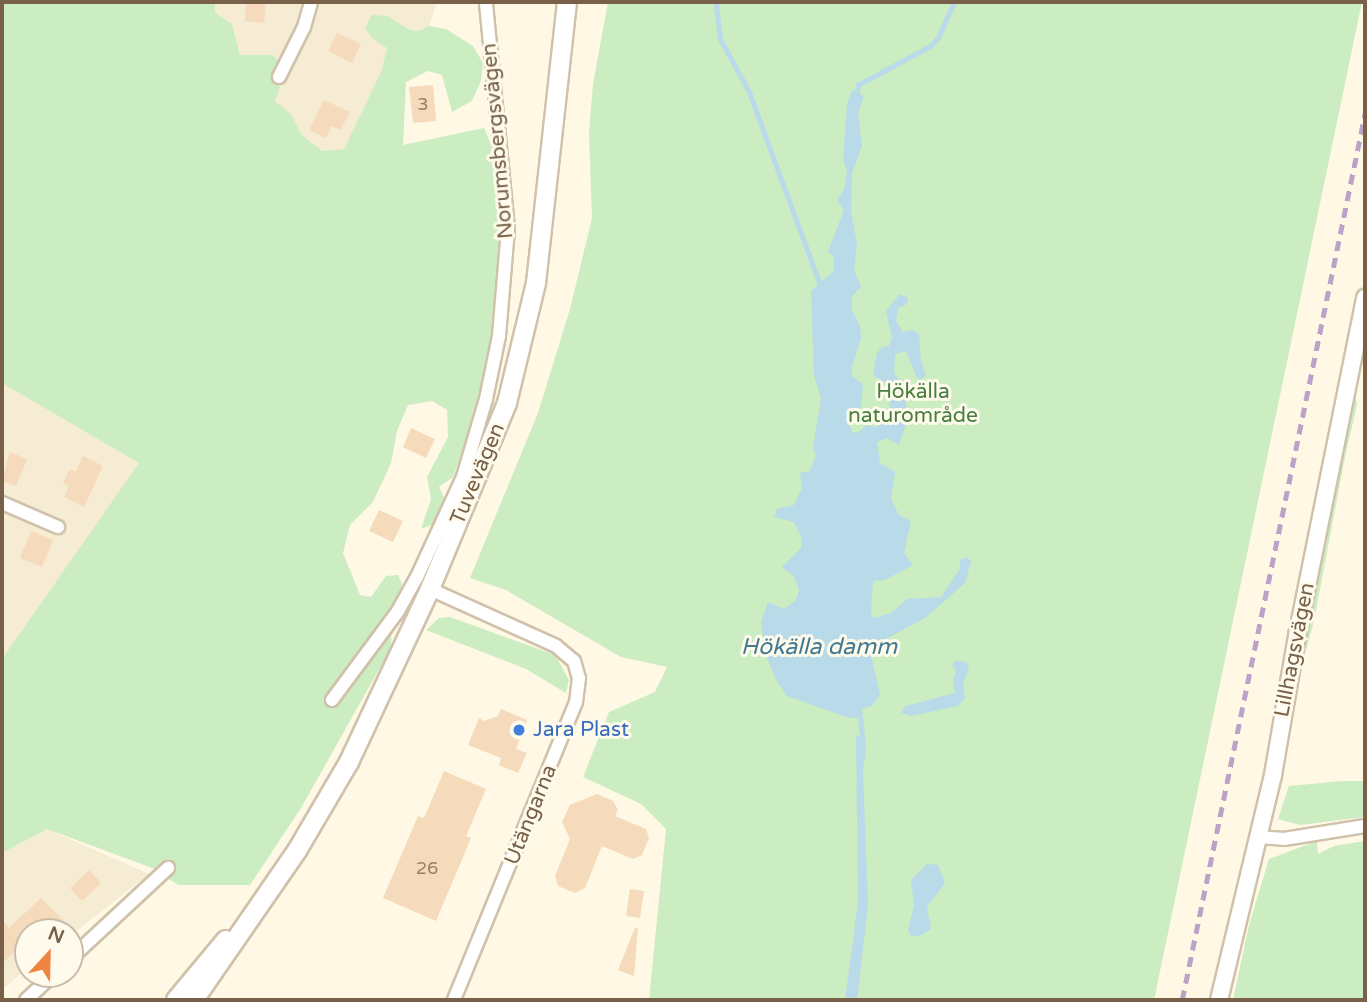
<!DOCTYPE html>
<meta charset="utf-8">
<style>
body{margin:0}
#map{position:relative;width:1367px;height:1002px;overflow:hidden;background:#fef8e5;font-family:"Varela Round",sans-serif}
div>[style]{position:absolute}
.residential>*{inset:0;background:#f6ebd3}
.green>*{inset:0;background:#ccecc2}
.water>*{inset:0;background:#b8dae9}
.stream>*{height:4.5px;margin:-2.25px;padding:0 2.25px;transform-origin:2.25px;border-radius:2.25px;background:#b8dae9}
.building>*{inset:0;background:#f5dbbb}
.roads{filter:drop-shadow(2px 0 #d0c1aa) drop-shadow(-2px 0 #d0c1aa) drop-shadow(0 2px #d0c1aa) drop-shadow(0 -2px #d0c1aa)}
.minor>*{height:12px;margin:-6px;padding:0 6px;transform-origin:6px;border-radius:6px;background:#fff}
.tertiary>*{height:16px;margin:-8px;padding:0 8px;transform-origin:8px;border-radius:8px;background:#fff}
.secondary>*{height:18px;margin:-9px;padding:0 9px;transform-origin:9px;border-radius:9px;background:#fff}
.rail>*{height:4.5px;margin-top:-2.25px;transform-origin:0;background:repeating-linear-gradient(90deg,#bda2c8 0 10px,transparent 0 17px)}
.dots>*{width:19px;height:19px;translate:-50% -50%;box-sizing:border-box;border:4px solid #fffbec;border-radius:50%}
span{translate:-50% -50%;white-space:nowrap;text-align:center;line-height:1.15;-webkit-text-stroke:6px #fffbec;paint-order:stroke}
.number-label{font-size:18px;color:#978065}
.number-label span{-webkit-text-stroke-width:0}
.street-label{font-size:21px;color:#786148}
.park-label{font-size:21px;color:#487f3f}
.shop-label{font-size:21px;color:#366cbe}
.left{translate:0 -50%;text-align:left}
.water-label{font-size:23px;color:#427a94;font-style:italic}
.frame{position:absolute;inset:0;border:4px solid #786148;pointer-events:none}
.north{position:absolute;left:14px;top:918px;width:70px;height:70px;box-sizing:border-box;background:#fffbec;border:2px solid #c9bdaa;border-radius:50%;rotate:22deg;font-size:19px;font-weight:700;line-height:28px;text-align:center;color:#786148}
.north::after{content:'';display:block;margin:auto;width:24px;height:32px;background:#ef8443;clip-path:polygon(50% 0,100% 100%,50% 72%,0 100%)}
</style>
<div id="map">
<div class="residential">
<div style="clip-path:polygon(215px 2px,437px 2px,429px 26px,419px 31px,408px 29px,388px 16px,387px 47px,381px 72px,344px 149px,321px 151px,302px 135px,291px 114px,274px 101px,273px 55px,240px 55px,232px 24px,215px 13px)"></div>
<div style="clip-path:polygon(2px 383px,140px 463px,2px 659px)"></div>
<div style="clip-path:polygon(47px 829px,149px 874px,70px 936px,70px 932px,28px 932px,28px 968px,2px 990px,2px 853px)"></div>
</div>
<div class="green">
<div style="clip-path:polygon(2px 2px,215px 2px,215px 13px,232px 24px,240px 55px,273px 55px,286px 70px,275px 101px,291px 114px,302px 135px,322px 151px,344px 149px,381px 72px,387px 48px,373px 39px,365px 28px,372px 15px,388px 16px,408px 29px,419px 31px,429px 26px,446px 29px,473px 46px,483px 63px,481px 81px,472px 101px,452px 112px,442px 75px,428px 71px,406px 82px,403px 145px,484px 128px,491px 144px,500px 236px,498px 296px,490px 350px,474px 419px,453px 477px,439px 487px,446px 502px,439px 522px,421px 529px,431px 499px,427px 477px,448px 437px,447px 410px,432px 401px,408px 405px,397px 431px,391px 463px,373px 502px,350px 525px,343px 553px,360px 595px,371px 597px,386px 576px,398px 575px,402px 584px,392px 612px,391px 648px,301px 808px,250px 885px,178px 885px,155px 869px,47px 829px,2px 853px,2px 659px,139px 463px,2px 383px)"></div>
<div style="clip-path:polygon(608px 2px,1362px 2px,1154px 1000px,649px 1000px,666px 829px,641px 804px,583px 777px,609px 712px,655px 692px,667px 667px,621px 657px,506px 590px,470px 578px,538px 413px,570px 309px,592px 218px,589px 133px,593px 84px)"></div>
<div style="clip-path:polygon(1356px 397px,1357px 405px,1345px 457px,1314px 621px,1295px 690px,1354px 398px)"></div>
<div style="clip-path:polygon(450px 617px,555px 655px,569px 680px,566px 693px,526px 669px,426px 630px,439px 618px)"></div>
<div style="clip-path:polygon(1342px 781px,1365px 781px,1365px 817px,1300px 825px,1278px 819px,1289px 786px)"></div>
<div style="clip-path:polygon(1317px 841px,1318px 854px,1334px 846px,1365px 841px,1365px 1000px,1233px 1000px,1249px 925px,1269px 859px)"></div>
</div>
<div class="water">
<div style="clip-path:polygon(852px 90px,864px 96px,858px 113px,862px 146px,852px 173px,851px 212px,857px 244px,854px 270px,861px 287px,852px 296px,852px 311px,860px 325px,861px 338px,852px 367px,852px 376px,863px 384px,861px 407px,852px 410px,848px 419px,852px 432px,858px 433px,866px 425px,877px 427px,889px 410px,891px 387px,873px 375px,877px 353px,882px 347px,889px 346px,892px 338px,886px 311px,900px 294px,908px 298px,907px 304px,898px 308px,896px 321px,903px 332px,912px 330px,919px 334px,921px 361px,926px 375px,921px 380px,916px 376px,906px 351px,895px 354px,894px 373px,905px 388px,907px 421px,899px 445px,887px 438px,877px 442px,880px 463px,895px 472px,891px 499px,899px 515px,911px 521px,904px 553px,913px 565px,885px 580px,873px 581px,871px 615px,874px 618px,891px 613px,907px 599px,941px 597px,960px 569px,960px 560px,966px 557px,971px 561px,965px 583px,925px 618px,884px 640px,871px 655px,880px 695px,872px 706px,862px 709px,860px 717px,849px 718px,787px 696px,776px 680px,765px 653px,761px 622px,768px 602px,784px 609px,796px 600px,799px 590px,794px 576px,782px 567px,801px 548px,802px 539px,794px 522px,774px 517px,777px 509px,794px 505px,802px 488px,800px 473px,810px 471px,816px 455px,813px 448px,821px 398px,814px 376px,811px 291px,834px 271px,834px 257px,828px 252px,844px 210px,837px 200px,844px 190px,847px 172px,843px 159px,847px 105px)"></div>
<div style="clip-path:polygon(956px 661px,966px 662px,969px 668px,963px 684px,965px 698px,958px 706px,911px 716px,901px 713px,906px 706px,955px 693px,953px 680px,956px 672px,952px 664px)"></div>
<div style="clip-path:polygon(856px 735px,865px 738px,866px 748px,863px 772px,868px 905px,857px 1000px,845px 1000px,858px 902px)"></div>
<div style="clip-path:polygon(927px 864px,938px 865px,945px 883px,927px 907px,931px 929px,919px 936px,911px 936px,908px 931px,914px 904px,911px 880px)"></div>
</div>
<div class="stream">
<div style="left:716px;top:2px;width:38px;rotate:83deg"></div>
<div style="left:721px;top:40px;width:58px;rotate:61.2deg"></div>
<div style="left:749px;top:91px;width:209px;rotate:69.8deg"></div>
<div style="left:856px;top:98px;width:13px;rotate:-81deg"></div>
<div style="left:858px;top:85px;width:82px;rotate:-28.4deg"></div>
<div style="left:930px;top:46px;width:11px;rotate:-45deg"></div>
<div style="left:938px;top:38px;width:39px;rotate:-66deg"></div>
<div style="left:860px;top:712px;width:29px;rotate:84deg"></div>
</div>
<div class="building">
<div style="clip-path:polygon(246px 2px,266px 2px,264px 23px,245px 21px)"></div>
<div style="clip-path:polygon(337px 33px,361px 44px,352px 63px,328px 51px)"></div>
<div style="clip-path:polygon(433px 85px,436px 121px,413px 123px,409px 87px)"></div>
<div style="clip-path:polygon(324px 100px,350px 112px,340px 130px,332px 126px,326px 138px,309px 130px)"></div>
<div style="clip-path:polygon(411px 428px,435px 439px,426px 458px,403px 447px)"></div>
<div style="clip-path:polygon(10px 452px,27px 459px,16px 486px,2px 481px)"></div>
<div style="clip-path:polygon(83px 456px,103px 466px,84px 507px,64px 497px,69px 486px,63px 483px,70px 469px,76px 471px)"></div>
<div style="clip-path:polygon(379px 510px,403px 521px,393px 542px,369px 531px)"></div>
<div style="clip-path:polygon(31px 531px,53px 540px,42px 567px,20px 558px)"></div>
<div style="clip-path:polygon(501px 709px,527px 720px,516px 749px,527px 753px,518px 773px,499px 765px,501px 758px,468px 745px,479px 718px,484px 721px,498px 716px)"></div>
<div style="clip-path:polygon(444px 771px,486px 789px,466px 836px,471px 838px,436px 921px,383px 898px,418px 816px,424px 818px)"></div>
<div style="clip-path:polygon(597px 794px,613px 801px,618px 810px,615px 816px,646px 829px,649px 838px,642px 855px,633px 859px,602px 846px,585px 888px,575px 893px,558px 886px,555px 876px,570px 839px,562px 822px,570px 805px)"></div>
<div style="clip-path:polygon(89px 870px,101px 883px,82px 901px,70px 888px)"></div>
<div style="clip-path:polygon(630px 889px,644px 891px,640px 918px,626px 916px)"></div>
<div style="clip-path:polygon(41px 898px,63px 920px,50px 932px,28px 932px,28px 938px,2px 964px,2px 920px,9px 928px)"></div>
<div style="clip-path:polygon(635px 928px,638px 928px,634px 976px,618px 970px)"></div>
</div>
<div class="roads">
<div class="minor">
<div style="left:279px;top:77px;width:56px;rotate:-63.4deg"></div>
<div style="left:304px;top:27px;width:26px;rotate:-74deg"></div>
<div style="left:2px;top:503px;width:61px;rotate:23.2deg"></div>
<div style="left:430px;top:589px;width:138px;rotate:24.3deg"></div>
<div style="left:556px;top:646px;width:23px;rotate:40deg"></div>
<div style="left:574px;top:661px;width:18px;rotate:74deg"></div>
<div style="left:579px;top:678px;width:24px;rotate:97deg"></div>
<div style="left:576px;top:702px;width:322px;rotate:112.3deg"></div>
<div style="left:332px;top:700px;width:111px;rotate:-53.4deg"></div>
<div style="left:398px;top:611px;width:39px;rotate:-61deg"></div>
<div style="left:417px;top:577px;width:110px;rotate:-65.3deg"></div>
<div style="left:463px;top:477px;width:81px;rotate:-73.6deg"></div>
<div style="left:486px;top:399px;width:64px;rotate:-78.3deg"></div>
<div style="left:499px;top:336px;width:108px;rotate:-85.2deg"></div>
<div style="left:508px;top:228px;width:227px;rotate:-95.6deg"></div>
<div style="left:1257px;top:837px;width:27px;rotate:4deg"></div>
<div style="left:1284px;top:839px;width:82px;rotate:-9.1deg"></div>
<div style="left:70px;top:959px;width:134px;rotate:-42.9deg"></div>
<div style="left:26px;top:1000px;width:38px;rotate:-43deg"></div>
</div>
<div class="tertiary">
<div style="left:1219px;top:1000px;width:231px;rotate:-76.5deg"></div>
<div style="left:1273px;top:775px;width:146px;rotate:-80.2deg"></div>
<div style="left:1298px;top:631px;width:340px;rotate:-78.6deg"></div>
</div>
<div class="secondary">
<div style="left:176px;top:1000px;width:78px;rotate:-50.2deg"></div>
<div style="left:194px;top:1000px;width:183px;rotate:-55.4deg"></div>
<div style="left:298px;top:849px;width:101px;rotate:-59.6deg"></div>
<div style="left:349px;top:762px;width:191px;rotate:-64.9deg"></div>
<div style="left:430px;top:589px;width:201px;rotate:-67.5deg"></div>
<div style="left:507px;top:403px;width:123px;rotate:-76.4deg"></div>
<div style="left:536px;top:283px;width:283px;rotate:-83.7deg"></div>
</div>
</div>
<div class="rail">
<div style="left:1182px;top:1000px;width:906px;rotate:-78.34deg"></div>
</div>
<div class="dots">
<div style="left:519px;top:730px;background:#3f7fe0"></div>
</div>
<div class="number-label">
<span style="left:423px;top:104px">3</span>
<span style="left:427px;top:868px">26</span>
</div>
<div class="street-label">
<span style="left:498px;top:141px;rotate:-95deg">Norumsbergsvägen</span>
<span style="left:478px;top:474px;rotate:-67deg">Tuvevägen</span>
<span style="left:1295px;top:650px;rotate:-79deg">Lillhagsvägen</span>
<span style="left:531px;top:815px;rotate:-68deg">Utängarna</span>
</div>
<div class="park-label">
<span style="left:913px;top:404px">Hökälla<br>naturområde</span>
</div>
<div class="shop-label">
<span class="left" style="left:533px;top:730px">Jara Plast</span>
</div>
<div class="water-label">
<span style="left:819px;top:647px">Hökälla damm</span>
</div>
<div class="frame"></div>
<div class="north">N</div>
</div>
